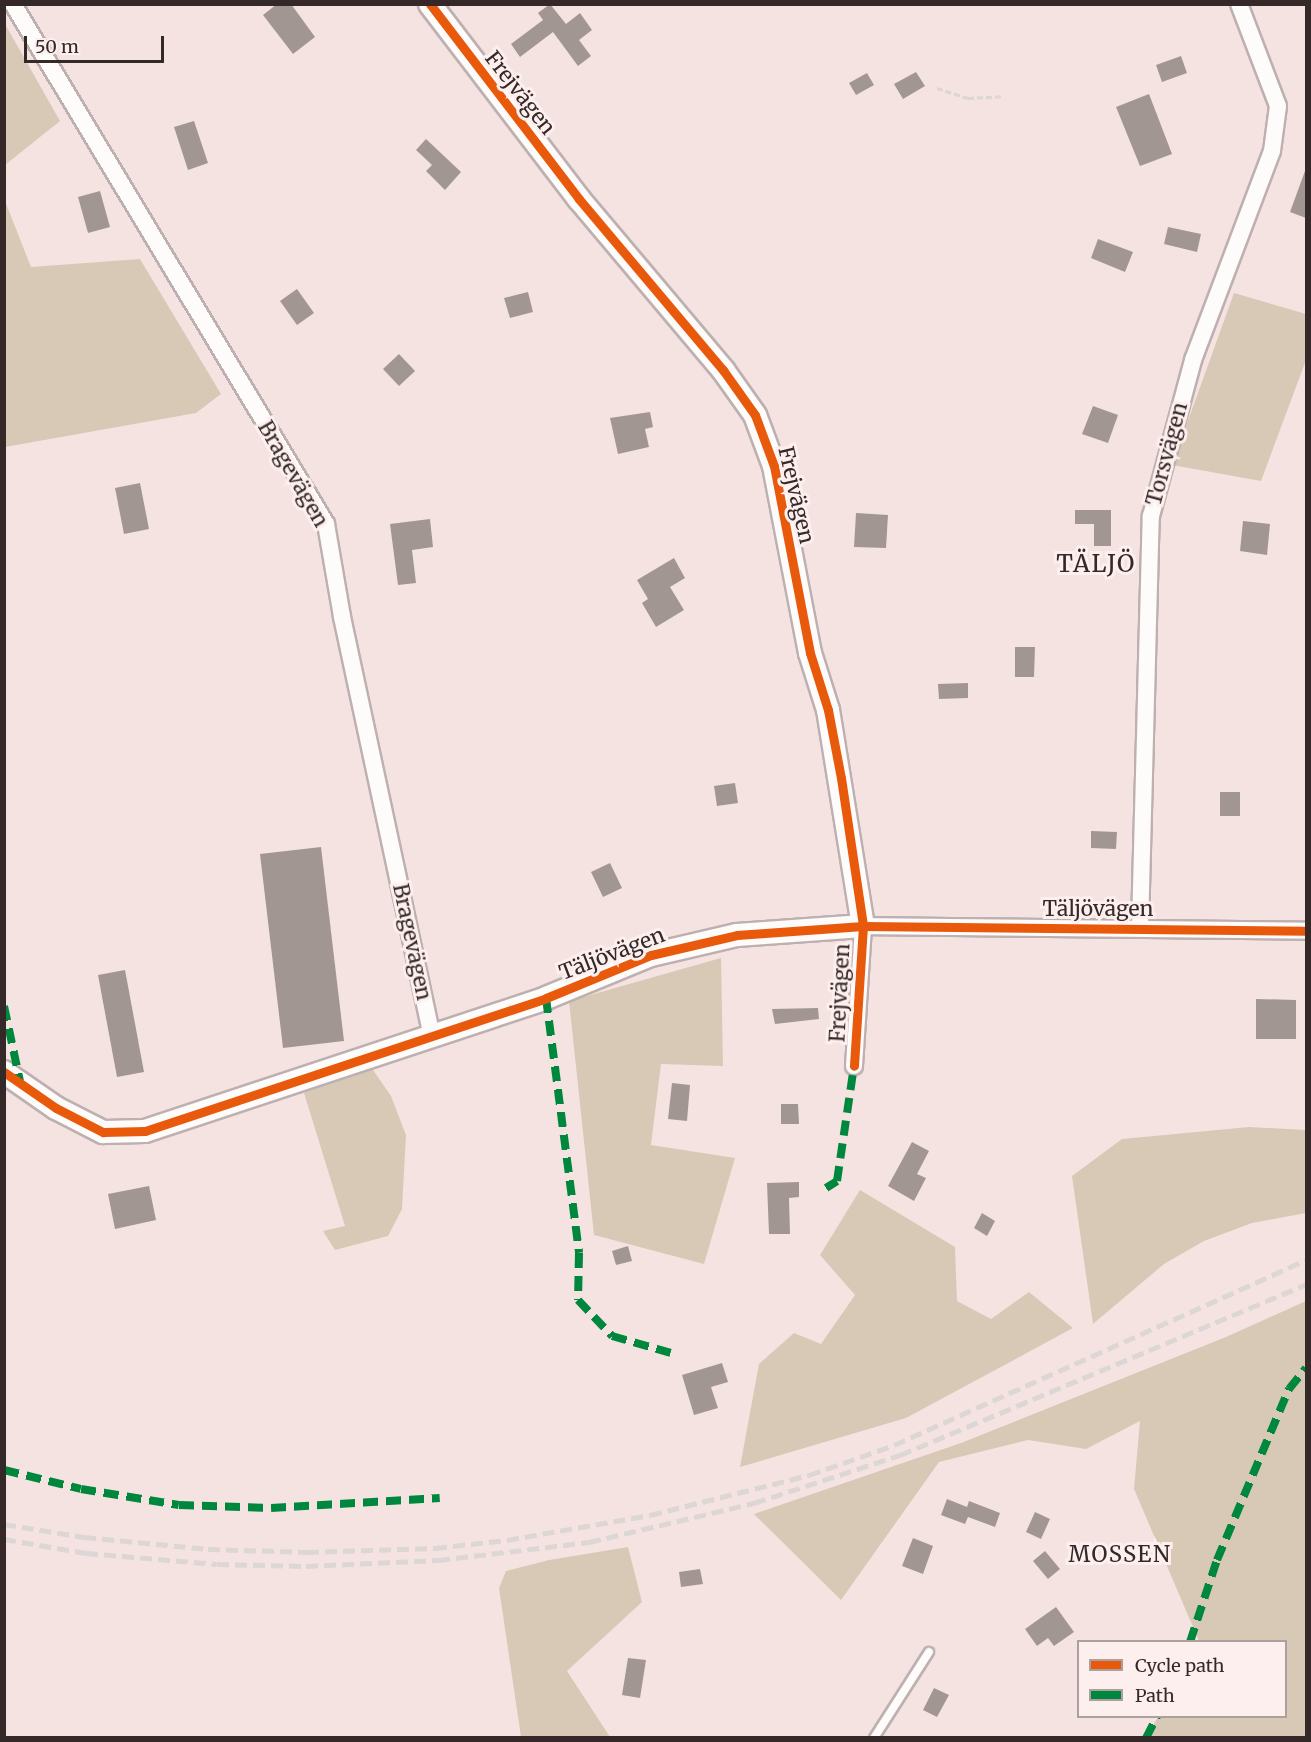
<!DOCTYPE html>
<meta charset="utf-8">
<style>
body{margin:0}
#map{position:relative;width:1311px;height:1742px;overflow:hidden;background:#f5e3e2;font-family:Merriweather,serif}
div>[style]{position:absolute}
.green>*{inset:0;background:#d8c9b6}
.building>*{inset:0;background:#a29693}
.path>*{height:3px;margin-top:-1.5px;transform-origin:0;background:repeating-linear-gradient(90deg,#dbd5d4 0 6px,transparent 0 9px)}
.roads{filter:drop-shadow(2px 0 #beb0b0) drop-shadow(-2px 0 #beb0b0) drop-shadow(0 2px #beb0b0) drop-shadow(0 -2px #beb0b0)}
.lane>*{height:8px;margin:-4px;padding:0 4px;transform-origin:4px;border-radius:4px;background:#fefbfb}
.street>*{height:16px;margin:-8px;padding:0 8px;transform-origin:8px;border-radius:8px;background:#fefbfb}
.secondary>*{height:22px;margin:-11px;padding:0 11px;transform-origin:11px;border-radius:11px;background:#fefbfb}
.rail>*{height:4.5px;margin-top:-2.25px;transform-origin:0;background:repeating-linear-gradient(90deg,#dcd6d5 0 12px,transparent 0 18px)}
.quiet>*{height:8px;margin-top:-4px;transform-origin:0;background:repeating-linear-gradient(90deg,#00873e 0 15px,transparent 0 23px)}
.cycleway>*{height:9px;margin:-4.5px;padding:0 4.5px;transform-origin:4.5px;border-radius:4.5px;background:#e8590c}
span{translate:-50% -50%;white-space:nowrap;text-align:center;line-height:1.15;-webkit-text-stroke:6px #fcefee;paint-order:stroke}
.street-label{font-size:21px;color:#342928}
.neighbourhood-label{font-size:22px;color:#342928;letter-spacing:1.5px}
.quarter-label{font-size:24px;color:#342928;letter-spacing:1.5px}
.frame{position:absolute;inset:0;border:6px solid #342928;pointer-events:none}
.legend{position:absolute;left:1077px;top:1640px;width:210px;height:78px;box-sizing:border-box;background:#fcefee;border:2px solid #aca09f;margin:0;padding:8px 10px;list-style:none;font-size:18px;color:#342928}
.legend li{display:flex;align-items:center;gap:12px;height:30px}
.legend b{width:30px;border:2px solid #aca09f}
.scale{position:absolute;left:24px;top:36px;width:140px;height:27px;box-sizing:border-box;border:3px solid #342928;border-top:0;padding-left:8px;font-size:18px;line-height:21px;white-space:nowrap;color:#342928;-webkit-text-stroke:4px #fcefee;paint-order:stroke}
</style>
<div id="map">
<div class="green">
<div style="clip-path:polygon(5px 24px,60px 121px,5px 165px,4px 165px)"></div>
<div style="clip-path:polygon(5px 201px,31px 267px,140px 259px,221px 394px,196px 413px,5px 447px)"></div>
<div style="clip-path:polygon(1234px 293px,1306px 314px,1306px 360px,1261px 481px,1172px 465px)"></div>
<div style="clip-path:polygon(721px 958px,723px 1066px,661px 1064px,651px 1145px,735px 1158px,704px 1264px,594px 1235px,569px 1001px)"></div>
<div style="clip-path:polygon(371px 1067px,391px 1096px,406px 1135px,402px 1209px,388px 1236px,335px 1250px,323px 1231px,345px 1226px,304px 1093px)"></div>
<div style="clip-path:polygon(1249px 1127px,1306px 1130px,1306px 1213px,1252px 1223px,1204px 1241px,1164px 1264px,1093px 1324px,1072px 1176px,1122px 1139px)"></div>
<div style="clip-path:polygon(860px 1190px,955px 1247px,957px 1301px,991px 1319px,1029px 1292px,1073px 1328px,906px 1418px,740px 1467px,759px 1364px,794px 1333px,821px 1344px,855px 1295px,820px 1255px)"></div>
<div style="clip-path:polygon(1306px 1301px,1306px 1737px,1146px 1737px,1158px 1717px,1286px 1716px,1286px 1642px,1199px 1641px,1134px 1489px,1140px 1421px,1086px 1449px,1028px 1440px,939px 1462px,841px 1600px,754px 1514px,961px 1443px,1226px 1337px)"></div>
<div style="clip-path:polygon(628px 1547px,642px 1602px,567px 1671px,610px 1737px,521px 1737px,499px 1588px,506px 1571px,549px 1560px)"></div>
</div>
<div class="building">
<div style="clip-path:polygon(277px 4px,291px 4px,315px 37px,293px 54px,263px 15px)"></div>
<div style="clip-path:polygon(550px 4px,566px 24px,580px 13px,592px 30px,579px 40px,591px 56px,578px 66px,553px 32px,520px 57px,511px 44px,543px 20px,538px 13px)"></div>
<div style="clip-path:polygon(1181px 56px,1187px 73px,1162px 82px,1156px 65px)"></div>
<div style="clip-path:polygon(916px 72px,925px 86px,903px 99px,894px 84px)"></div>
<div style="clip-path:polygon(867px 73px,874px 85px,856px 95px,849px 83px)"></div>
<div style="clip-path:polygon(1149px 94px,1172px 154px,1140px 166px,1116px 107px)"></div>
<div style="clip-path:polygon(194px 121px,208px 163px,188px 170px,174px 127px)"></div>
<div style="clip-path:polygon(426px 139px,461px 172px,445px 190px,426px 171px,432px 165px,416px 150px)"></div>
<div style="clip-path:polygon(1305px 171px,1306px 172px,1306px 218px,1290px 212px)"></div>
<div style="clip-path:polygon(100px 191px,110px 227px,88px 233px,78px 197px)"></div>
<div style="clip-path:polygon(1168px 227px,1201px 234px,1197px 252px,1164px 244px)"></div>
<div style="clip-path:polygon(1098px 239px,1133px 252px,1125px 272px,1091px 258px)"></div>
<div style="clip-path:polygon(297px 289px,314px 313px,297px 325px,280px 301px)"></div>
<div style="clip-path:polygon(528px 292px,533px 312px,510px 318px,504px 298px)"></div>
<div style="clip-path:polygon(399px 354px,415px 371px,399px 386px,383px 369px)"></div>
<div style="clip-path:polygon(1093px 406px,1118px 415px,1108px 443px,1082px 434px)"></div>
<div style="clip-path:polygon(650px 412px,653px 427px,645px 429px,649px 447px,618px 454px,610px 418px)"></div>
<div style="clip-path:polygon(140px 483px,149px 529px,124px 534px,115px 488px)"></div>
<div style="clip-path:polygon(1075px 510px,1111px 510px,1111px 546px,1094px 546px,1094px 524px,1075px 524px)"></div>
<div style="clip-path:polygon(856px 513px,888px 515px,886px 548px,854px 547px)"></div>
<div style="clip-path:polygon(430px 519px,433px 547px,412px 550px,416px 583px,398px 585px,390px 524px)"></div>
<div style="clip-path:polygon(1243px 521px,1270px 524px,1267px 555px,1240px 551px)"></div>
<div style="clip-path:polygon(674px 558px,685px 578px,670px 587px,684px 610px,656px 627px,642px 603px,648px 599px,637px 580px)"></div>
<div style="clip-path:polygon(1015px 647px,1035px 647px,1034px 677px,1015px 677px)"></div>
<div style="clip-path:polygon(968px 683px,968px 698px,939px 699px,938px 684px)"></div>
<div style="clip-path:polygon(735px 783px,738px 803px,717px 806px,714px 786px)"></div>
<div style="clip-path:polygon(1220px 792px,1240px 792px,1240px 816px,1220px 816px)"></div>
<div style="clip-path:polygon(1091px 831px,1117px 832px,1116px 849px,1091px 848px)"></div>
<div style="clip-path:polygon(321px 847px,344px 1041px,283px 1048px,260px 854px)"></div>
<div style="clip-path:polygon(610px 863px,622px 888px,603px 897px,591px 872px)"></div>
<div style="clip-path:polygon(125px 970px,144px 1072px,117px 1077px,98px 975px)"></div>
<div style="clip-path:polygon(1256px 999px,1296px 1000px,1296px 1039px,1256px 1039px)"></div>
<div style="clip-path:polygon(818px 1008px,819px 1019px,775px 1024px,772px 1009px)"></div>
<div style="clip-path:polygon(672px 1083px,690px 1085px,687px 1121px,668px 1119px)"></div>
<div style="clip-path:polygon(781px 1104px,798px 1104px,799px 1124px,781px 1124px)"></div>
<div style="clip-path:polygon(912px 1142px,929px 1151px,917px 1174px,926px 1178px,914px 1201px,888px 1186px)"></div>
<div style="clip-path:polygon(799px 1182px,799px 1197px,789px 1198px,790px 1234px,769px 1234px,767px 1183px)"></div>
<div style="clip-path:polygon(149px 1186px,156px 1220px,115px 1229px,108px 1194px)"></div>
<div style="clip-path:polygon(982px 1213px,995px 1221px,987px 1236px,974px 1228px)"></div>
<div style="clip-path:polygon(628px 1246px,632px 1261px,616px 1265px,612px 1251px)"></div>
<div style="clip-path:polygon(722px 1363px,728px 1382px,711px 1387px,718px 1408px,694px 1415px,682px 1375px)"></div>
<div style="clip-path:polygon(947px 1499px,967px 1507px,969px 1501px,1000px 1513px,995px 1527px,968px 1517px,965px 1524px,941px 1515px)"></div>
<div style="clip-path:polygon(1035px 1512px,1050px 1519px,1041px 1539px,1026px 1532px)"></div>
<div style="clip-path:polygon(913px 1538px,933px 1546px,923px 1574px,902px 1566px)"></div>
<div style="clip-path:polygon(1045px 1551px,1060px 1569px,1048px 1579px,1033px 1561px)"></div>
<div style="clip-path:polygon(700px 1569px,703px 1584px,681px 1587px,679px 1572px)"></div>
<div style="clip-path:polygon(1056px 1607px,1074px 1632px,1054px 1646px,1048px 1638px,1037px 1646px,1025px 1629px)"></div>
<div style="clip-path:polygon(628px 1658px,646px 1660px,640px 1698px,622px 1695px)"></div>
<div style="clip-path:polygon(934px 1688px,949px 1695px,937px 1717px,923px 1710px)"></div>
</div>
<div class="path">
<div style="left:937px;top:88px;width:33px;rotate:18deg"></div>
<div style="left:968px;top:98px;width:33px;rotate:-3deg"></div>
</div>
<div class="roads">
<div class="lane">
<div style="left:874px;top:1738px;width:102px;rotate:-57.4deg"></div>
</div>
<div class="street">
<div style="left:13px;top:4px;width:607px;rotate:58.96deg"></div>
<div style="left:326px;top:524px;width:94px;rotate:80.2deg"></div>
<div style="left:342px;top:617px;width:430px;rotate:77.9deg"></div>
<div style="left:1140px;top:927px;width:411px;rotate:-88.5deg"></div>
<div style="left:1151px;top:516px;width:162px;rotate:-74.9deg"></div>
<div style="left:1193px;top:360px;width:223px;rotate:-69.3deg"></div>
<div style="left:1272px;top:151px;width:45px;rotate:-82.4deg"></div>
<div style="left:1278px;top:106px;width:109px;rotate:-110.9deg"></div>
<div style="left:854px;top:1066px;width:140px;rotate:-86.3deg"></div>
<div style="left:863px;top:926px;width:443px;rotate:0.6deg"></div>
</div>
<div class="secondary">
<div style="left:4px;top:1072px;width:63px;rotate:34.7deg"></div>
<div style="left:56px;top:1108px;width:53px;rotate:27.1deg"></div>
<div style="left:103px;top:1132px;width:42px;rotate:-1.4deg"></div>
<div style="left:145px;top:1131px;width:422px;rotate:-18.3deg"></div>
<div style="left:546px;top:998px;width:113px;rotate:-22.3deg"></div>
<div style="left:651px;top:955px;width:88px;rotate:-13.1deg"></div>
<div style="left:737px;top:935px;width:126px;rotate:-4.1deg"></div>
<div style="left:863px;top:926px;width:219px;rotate:-99.2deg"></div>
<div style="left:828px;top:710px;width:60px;rotate:-107.5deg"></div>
<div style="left:810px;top:653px;width:190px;rotate:-100.9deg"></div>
<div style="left:774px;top:466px;width:54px;rotate:-110.4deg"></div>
<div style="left:755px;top:415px;width:55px;rotate:-125.4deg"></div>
<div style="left:723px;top:370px;width:224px;rotate:-130.1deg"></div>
<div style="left:579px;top:199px;width:245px;rotate:-127.4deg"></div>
</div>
</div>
<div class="rail">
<div style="left:4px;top:1524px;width:81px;rotate:9.2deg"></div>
<div style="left:84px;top:1537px;width:125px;rotate:5.5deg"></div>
<div style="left:208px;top:1549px;width:99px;rotate:1.7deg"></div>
<div style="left:307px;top:1552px;width:128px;rotate:-1.8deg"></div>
<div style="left:435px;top:1548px;width:72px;rotate:-6.3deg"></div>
<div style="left:507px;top:1540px;width:145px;rotate:-9.9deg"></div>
<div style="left:650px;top:1515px;width:164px;rotate:-14.1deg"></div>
<div style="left:809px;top:1475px;width:90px;rotate:-19.4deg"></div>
<div style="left:894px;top:1445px;width:452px;rotate:-24.2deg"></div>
<div style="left:4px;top:1539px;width:83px;rotate:9.7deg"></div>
<div style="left:86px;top:1553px;width:131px;rotate:4.8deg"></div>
<div style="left:217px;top:1564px;width:89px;rotate:1.3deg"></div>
<div style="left:306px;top:1566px;width:132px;rotate:-2.6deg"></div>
<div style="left:438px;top:1560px;width:152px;rotate:-6.8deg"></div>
<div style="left:589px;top:1542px;width:170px;rotate:-13.3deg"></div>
<div style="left:754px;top:1503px;width:154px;rotate:-18.2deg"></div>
<div style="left:900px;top:1455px;width:441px;rotate:-22.8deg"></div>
</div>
<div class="quiet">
<div style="left:546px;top:998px;width:257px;rotate:82.6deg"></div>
<div style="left:579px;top:1253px;width:47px;rotate:91.2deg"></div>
<div style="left:578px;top:1300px;width:50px;rotate:46.6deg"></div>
<div style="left:612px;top:1336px;width:61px;rotate:16.1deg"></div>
<div style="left:4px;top:1006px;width:77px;rotate:78deg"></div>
<div style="left:826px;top:1188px;width:13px;rotate:-32deg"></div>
<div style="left:837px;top:1181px;width:116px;rotate:-81.6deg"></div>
<div style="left:4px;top:1470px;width:79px;rotate:13.9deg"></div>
<div style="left:81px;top:1489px;width:99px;rotate:9.3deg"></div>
<div style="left:179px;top:1505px;width:92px;rotate:1.9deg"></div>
<div style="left:271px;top:1508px;width:169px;rotate:-3.4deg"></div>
<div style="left:1190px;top:1642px;width:86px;rotate:-71.8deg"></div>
<div style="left:1217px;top:1560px;width:186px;rotate:-67.2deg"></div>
<div style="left:1289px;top:1389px;width:27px;rotate:-51deg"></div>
<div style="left:1146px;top:1738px;width:25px;rotate:-63deg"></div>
</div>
<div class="cycleway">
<div style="left:430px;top:4px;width:245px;rotate:52.6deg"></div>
<div style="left:579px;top:199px;width:224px;rotate:49.9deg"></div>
<div style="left:723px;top:370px;width:55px;rotate:54.6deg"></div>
<div style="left:755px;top:415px;width:54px;rotate:69.6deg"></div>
<div style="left:774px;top:466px;width:190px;rotate:79.1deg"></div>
<div style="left:810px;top:653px;width:60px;rotate:72.5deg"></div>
<div style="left:828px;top:710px;width:69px;rotate:79.2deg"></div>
<div style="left:841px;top:778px;width:150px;rotate:81.5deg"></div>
<div style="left:863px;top:926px;width:140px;rotate:93.7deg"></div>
<div style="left:4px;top:1072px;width:63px;rotate:34.7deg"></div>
<div style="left:56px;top:1108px;width:53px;rotate:27.1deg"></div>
<div style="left:103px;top:1132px;width:42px;rotate:-1.4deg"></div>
<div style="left:145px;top:1131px;width:422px;rotate:-18.3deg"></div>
<div style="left:546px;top:998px;width:113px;rotate:-22.3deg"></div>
<div style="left:651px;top:955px;width:88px;rotate:-13.1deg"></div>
<div style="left:737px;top:935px;width:126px;rotate:-4.1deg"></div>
<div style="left:863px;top:926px;width:443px;rotate:0.6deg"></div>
</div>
<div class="street-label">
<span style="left:520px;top:93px;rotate:52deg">Frejvägen</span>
<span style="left:1167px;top:454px;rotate:-75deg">Torsvägen</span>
<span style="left:293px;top:474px;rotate:60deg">Bragevägen</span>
<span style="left:796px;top:495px;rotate:77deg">Frejvägen</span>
<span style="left:1098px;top:909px">Täljövägen</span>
<span style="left:412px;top:942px;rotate:78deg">Bragevägen</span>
<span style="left:612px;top:954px;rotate:-21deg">Täljövägen</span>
<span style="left:840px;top:993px;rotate:-87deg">Frejvägen</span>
</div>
<div class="neighbourhood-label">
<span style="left:1120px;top:1555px">MOSSEN</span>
</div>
<div class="quarter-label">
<span style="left:1096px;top:564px">TÄLJÖ</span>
</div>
<div class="frame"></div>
<ul class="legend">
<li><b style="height:8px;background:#e8590c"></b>Cycle path</li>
<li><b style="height:8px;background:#00873e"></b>Path</li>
</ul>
<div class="scale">50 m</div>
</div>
